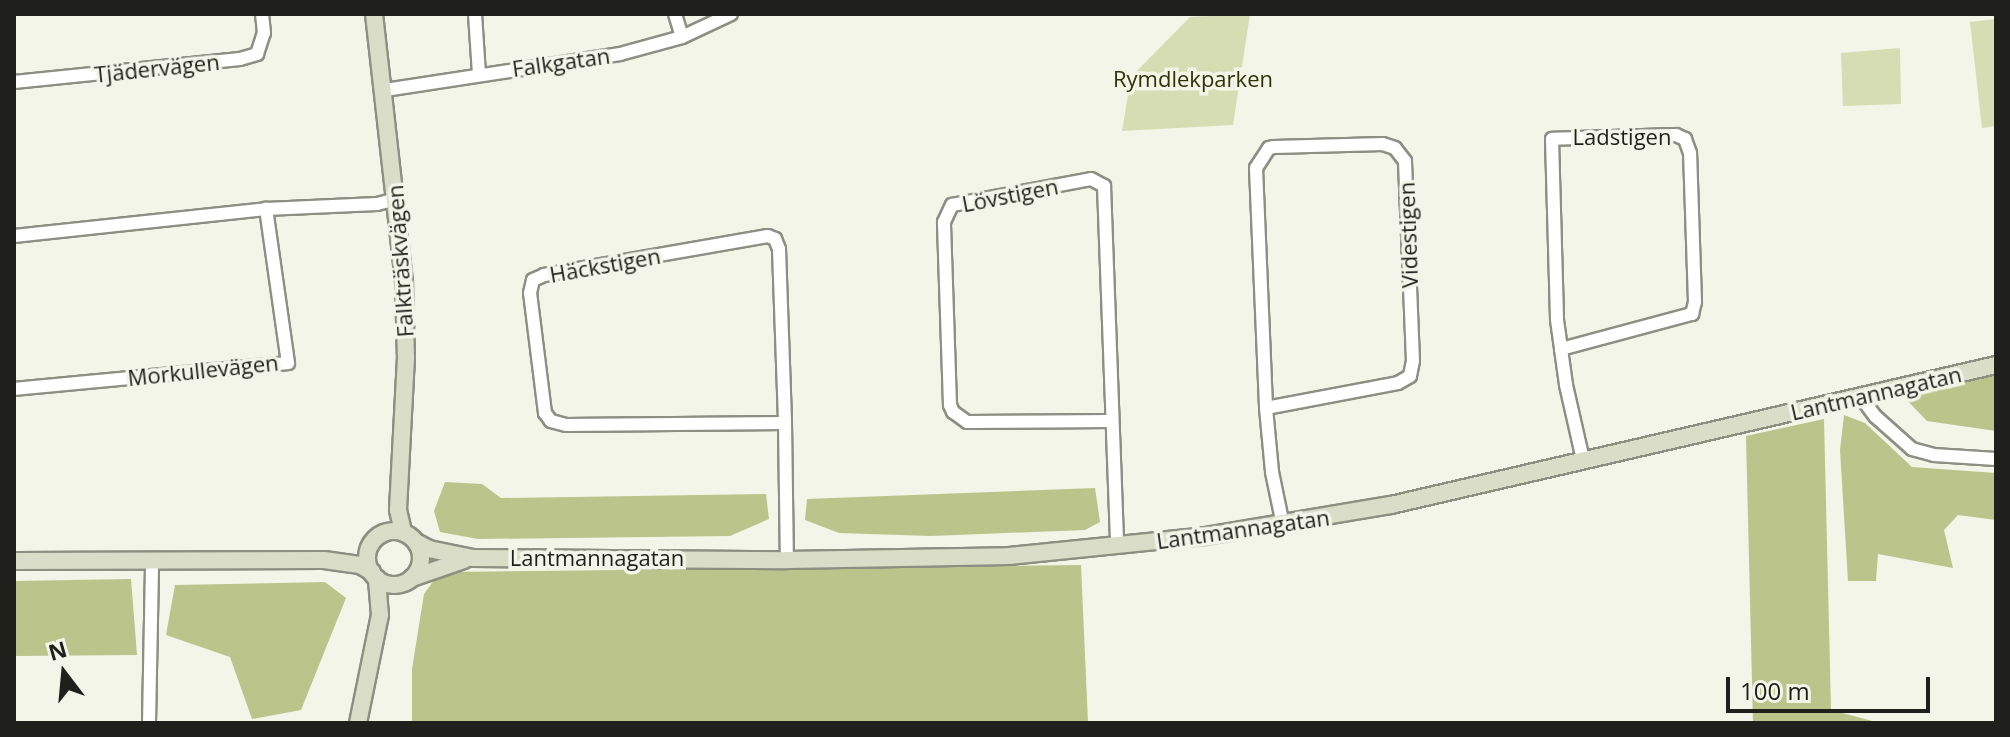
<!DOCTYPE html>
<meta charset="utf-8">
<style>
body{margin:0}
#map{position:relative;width:2010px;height:737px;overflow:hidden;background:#f3f5e8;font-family:"Open Sans",sans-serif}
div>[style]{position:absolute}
.green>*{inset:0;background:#d6ddb3}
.forest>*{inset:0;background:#bbc48a}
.roads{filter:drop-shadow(2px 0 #8d8f83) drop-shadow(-2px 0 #8d8f83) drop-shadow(0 2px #8d8f83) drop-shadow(0 -2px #8d8f83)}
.street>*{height:12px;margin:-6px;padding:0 6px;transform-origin:6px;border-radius:6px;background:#fff}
.secondary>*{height:16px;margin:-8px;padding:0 8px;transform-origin:8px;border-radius:8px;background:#daddc8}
.secondary>.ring{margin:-8px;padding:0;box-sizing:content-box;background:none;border:16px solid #daddc8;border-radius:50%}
span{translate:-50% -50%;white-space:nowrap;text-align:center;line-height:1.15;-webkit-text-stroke:7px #f3f5e8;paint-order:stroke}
.street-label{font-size:22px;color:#1f201b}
.park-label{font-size:22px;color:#2f3305}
.frame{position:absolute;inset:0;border:16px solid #1f201b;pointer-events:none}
.north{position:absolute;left:24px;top:633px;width:80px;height:80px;-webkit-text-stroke:6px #f3f5e8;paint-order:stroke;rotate:344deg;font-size:22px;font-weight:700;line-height:32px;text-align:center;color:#1f201b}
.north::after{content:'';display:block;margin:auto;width:28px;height:36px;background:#1f201b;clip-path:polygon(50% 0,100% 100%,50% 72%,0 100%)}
.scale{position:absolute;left:1726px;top:677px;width:204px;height:36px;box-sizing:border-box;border:4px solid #1f201b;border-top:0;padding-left:10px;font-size:24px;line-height:28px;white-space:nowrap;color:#1f201b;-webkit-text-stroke:6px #f3f5e8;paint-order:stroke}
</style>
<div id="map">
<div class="green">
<div style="clip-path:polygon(1250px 14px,1233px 125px,1122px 131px,1131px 77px,1190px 17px)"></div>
<div style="clip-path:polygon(1996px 19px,1996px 126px,1982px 128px,1970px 22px)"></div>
<div style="clip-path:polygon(1900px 48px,1901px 104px,1843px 106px,1841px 53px)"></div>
</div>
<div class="forest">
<div style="clip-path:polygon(1996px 371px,1996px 431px,1927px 421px,1905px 398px,1920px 389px)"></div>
<div style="clip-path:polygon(1844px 415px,1865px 423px,1912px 467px,1996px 473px,1996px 520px,1958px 515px,1944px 530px,1953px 568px,1878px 554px,1876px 581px,1848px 581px,1840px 450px)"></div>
<div style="clip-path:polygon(1824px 419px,1831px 710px,1880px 723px,1753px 723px,1746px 436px)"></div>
<div style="clip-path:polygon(445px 482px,482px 484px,501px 498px,766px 494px,769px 519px,730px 536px,478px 539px,440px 532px,434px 511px)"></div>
<div style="clip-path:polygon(1095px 488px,1100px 522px,1085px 530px,931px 536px,839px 533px,805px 520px,807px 499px)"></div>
<div style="clip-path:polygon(1081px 565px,1088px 723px,412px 723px,412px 669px,424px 594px,435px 579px,449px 572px)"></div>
<div style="clip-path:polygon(131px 579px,137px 655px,14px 656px,14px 581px)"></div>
<div style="clip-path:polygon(325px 582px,346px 598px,301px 710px,252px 719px,230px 657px,166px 635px,175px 585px)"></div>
</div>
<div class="roads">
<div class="street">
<div style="left:475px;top:14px;width:60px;rotate:86.2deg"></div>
<div style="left:675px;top:14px;width:24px;rotate:73deg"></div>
<div style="left:14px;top:82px;width:227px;rotate:-5.8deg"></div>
<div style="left:240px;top:59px;width:18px;rotate:-16deg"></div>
<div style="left:257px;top:54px;width:22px;rotate:-72deg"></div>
<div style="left:264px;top:33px;width:19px;rotate:-96deg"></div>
<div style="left:385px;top:90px;width:238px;rotate:-8.7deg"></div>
<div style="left:620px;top:54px;width:64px;rotate:-15.3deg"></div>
<div style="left:682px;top:37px;width:54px;rotate:-25.1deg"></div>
<div style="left:14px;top:236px;width:253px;rotate:-6.1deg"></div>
<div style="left:266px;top:209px;width:111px;rotate:-2.6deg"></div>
<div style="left:377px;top:204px;width:21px;rotate:-14deg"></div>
<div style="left:1561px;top:349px;width:136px;rotate:-15deg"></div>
<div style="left:1692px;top:314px;width:12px;rotate:-76deg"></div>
<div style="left:1695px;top:302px;width:149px;rotate:-91.9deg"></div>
<div style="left:1690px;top:153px;width:15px;rotate:-110deg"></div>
<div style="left:1685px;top:139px;width:10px;rotate:-156deg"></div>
<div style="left:1676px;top:135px;width:124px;rotate:178.2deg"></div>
<div style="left:1552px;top:139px;width:181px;rotate:88.4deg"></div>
<div style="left:1557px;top:320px;width:29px;rotate:82deg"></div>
<div style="left:1561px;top:349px;width:36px;rotate:82deg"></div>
<div style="left:1566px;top:385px;width:77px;rotate:77.2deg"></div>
<div style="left:14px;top:389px;width:275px;rotate:-5.4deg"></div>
<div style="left:288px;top:363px;width:156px;rotate:-98.1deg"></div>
<div style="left:1860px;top:396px;width:26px;rotate:53deg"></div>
<div style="left:1876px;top:417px;width:48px;rotate:41.6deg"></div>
<div style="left:1912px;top:449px;width:23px;rotate:15deg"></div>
<div style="left:1934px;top:455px;width:62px;rotate:3.7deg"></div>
<div style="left:1266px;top:408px;width:134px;rotate:-10.7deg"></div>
<div style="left:1398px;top:383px;width:14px;rotate:-30deg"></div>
<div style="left:1410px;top:376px;width:15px;rotate:-79deg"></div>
<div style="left:1413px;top:361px;width:200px;rotate:-92.3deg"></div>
<div style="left:1405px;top:161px;width:16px;rotate:-128deg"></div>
<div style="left:1395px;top:148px;width:13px;rotate:-162deg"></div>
<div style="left:1383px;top:144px;width:109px;rotate:178.4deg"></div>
<div style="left:1274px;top:147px;width:5px;rotate:169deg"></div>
<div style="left:1269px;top:148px;width:24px;rotate:123deg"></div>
<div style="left:1256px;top:168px;width:240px;rotate:87.6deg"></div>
<div style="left:1266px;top:408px;width:64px;rotate:84.6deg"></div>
<div style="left:1272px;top:472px;width:54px;rotate:78.3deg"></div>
<div style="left:1111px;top:421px;width:144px;rotate:179.6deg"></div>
<div style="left:967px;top:422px;width:17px;rotate:-144deg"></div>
<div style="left:953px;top:412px;width:8px;rotate:-113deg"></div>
<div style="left:950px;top:405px;width:183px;rotate:-91.9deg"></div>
<div style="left:944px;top:222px;width:19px;rotate:-65deg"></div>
<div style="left:952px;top:205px;width:141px;rotate:-10.6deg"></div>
<div style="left:1091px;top:179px;width:15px;rotate:28deg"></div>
<div style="left:1104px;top:186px;width:359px;rotate:87.9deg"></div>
<div style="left:785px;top:423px;width:219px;rotate:179.5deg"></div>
<div style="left:566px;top:425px;width:16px;rotate:-165deg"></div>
<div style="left:551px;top:421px;width:10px;rotate:-127deg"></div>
<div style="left:545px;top:413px;width:121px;rotate:-97.1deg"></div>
<div style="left:530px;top:293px;width:13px;rotate:-77deg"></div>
<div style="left:533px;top:280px;width:12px;rotate:-24deg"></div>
<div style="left:544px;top:275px;width:227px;rotate:-9.9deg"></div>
<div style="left:768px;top:236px;width:8px;rotate:23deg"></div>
<div style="left:775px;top:239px;width:11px;rotate:68deg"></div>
<div style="left:779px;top:249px;width:174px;rotate:88deg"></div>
<div style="left:785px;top:423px;width:137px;rotate:89.2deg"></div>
<div style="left:149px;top:723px;width:161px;rotate:-88.9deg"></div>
</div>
<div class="secondary">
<div style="left:374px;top:14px;width:271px;rotate:83.6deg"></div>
<div style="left:404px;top:283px;width:74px;rotate:88.5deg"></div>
<div style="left:406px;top:357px;width:153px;rotate:93deg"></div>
<div style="left:398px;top:510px;width:23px;rotate:77deg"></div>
<div class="ring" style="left:367px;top:531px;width:38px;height:38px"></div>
<div style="left:416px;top:542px;width:15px;rotate:28deg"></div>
<div style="left:429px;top:549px;width:45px;rotate:11.6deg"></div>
<div style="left:473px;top:558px;width:314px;rotate:0.4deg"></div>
<div style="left:787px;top:560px;width:222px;rotate:-1deg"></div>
<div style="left:1009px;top:556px;width:197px;rotate:-5.8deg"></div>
<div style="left:1205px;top:536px;width:189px;rotate:-9.5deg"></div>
<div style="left:1391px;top:505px;width:621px;rotate:-13.03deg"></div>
<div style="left:14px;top:561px;width:310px;rotate:-0.2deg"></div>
<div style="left:324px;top:560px;width:36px;rotate:8deg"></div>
<div style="left:360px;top:565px;width:14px;rotate:30deg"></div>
<div style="left:412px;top:578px;width:55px;rotate:-19.1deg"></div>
<div style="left:358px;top:723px;width:110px;rotate:-78.5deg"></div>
<div style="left:380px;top:615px;width:37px;rotate:-95deg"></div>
</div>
</div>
<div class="street-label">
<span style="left:561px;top:62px;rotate:-8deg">Falkgatan</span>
<span style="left:157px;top:68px;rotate:-6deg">Tjädervägen</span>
<span style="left:1622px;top:137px">Ladstigen</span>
<span style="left:1010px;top:195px;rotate:-11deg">Lövstigen</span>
<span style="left:1408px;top:235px;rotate:-92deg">Videstigen</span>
<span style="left:400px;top:261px;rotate:-94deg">Falkträskvägen</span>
<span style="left:605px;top:265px;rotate:-10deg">Häckstigen</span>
<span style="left:203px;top:370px;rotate:-6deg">Morkullevägen</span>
<span style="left:1876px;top:393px;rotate:-13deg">Lantmannagatan</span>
<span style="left:1243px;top:529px;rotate:-8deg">Lantmannagatan</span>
<span style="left:597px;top:558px">Lantmannagatan</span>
</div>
<div class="park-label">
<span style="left:1193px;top:79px">Rymdlekparken</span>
</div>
<div class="frame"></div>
<div class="north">N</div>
<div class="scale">100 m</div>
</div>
